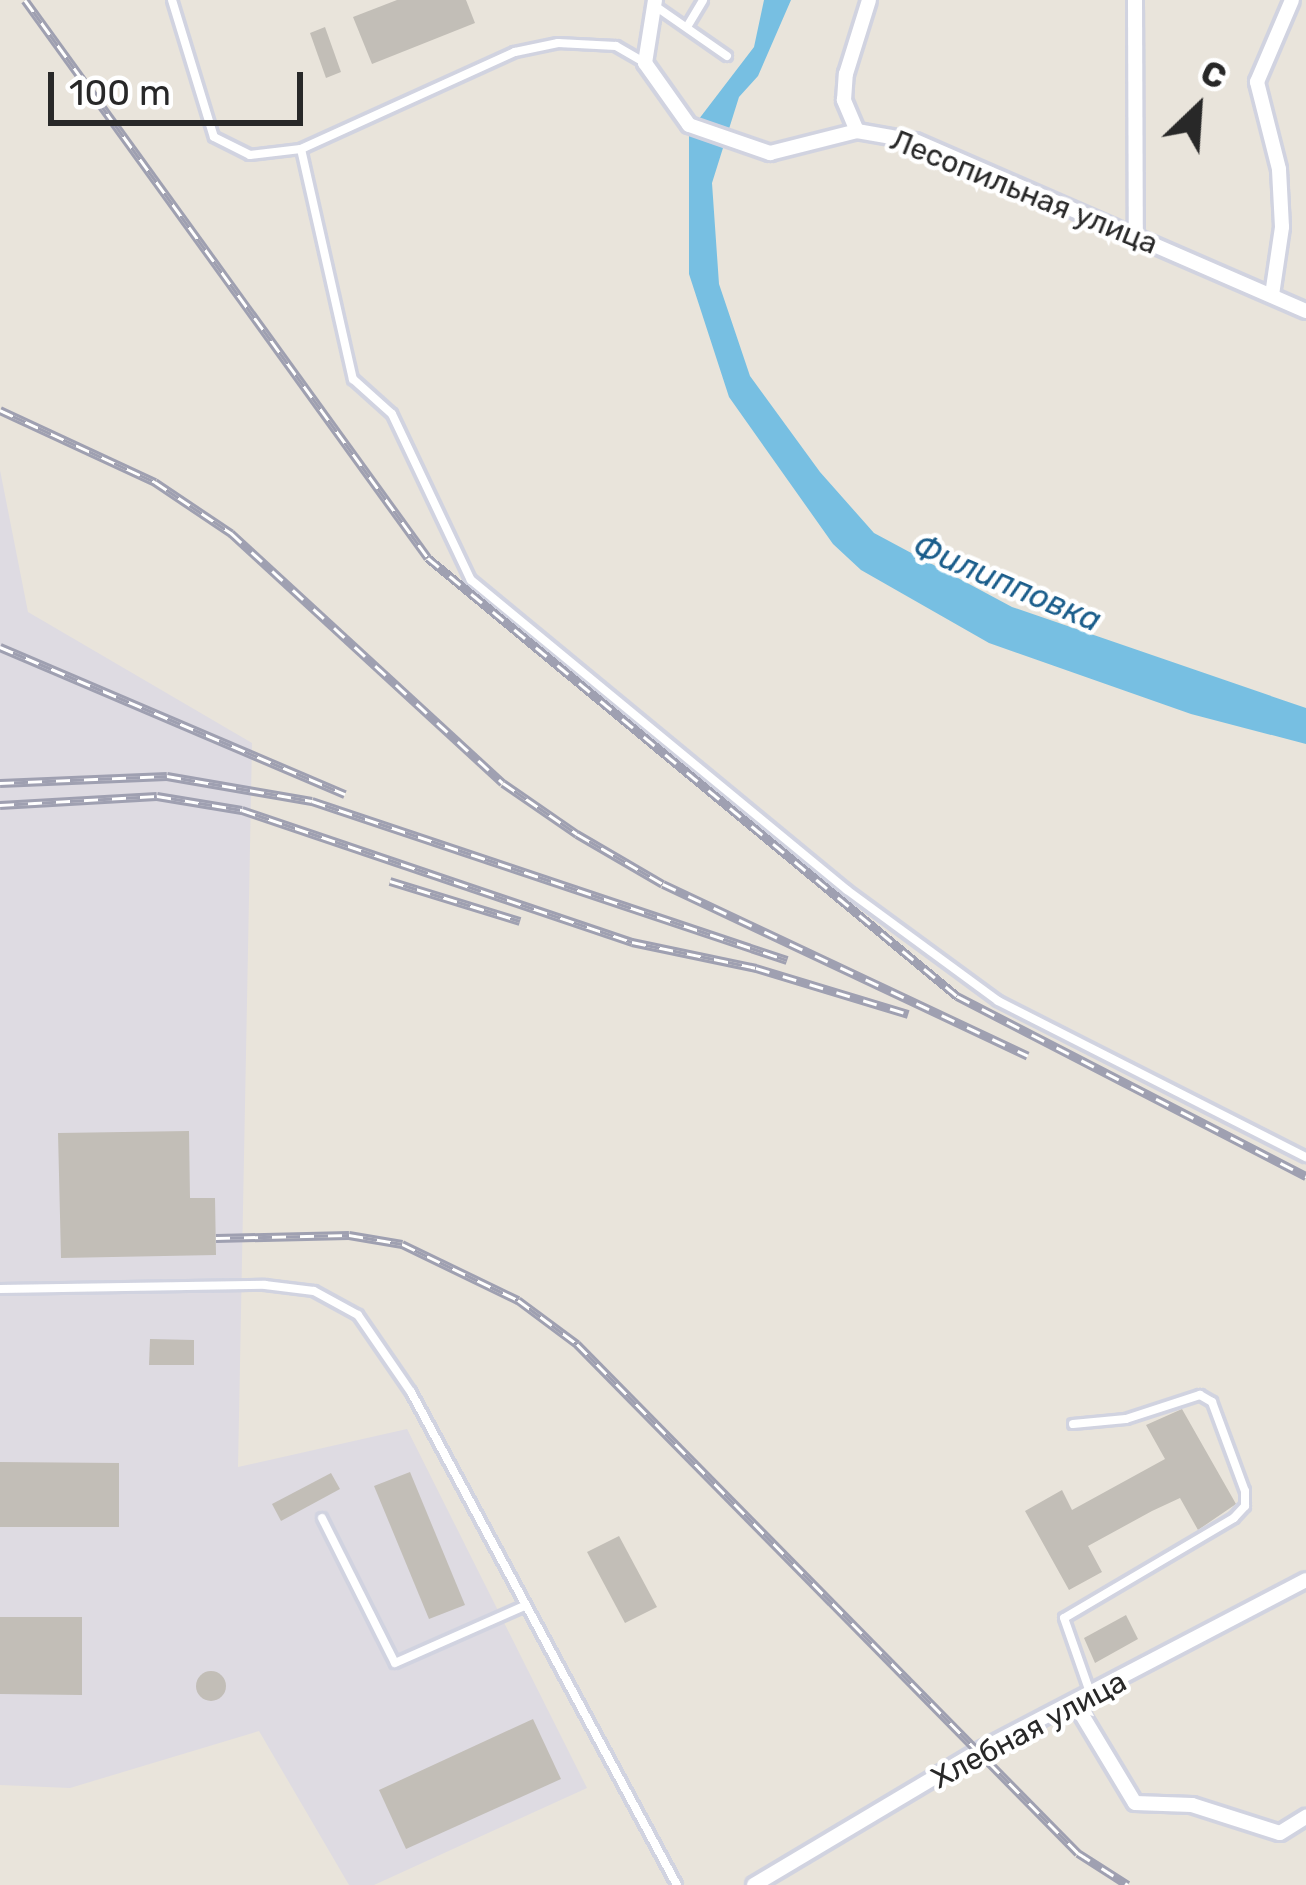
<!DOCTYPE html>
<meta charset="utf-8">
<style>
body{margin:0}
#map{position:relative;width:1306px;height:1885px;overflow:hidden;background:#e9e4db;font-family:Rubik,sans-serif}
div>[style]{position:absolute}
.industrial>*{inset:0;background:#dedbe2}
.water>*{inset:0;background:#77bfe2}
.building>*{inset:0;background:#c2beb7}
.round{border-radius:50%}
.roads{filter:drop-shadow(3px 0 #d1d3e0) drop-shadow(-3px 0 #d1d3e0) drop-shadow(0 3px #d1d3e0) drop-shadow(0 -3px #d1d3e0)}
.service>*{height:8px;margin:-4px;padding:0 4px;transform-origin:4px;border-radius:4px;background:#fff}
.minor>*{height:14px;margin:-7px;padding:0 7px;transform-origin:7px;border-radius:7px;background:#fff}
.rail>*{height:9px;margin-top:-4.5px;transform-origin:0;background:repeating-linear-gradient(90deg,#fff 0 14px,#9fa0b1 0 28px);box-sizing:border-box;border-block:3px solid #9fa0b1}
span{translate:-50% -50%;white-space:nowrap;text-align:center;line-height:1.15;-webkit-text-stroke:9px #fff;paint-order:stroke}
.street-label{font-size:30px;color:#282828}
.water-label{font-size:33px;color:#1a5d8b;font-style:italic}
.north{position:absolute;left:1138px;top:48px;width:120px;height:120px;-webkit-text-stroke:9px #fff;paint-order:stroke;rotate:25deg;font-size:33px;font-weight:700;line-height:48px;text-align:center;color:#282828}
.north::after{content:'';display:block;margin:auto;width:42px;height:54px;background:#282828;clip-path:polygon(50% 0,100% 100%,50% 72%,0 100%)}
.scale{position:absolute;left:48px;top:72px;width:255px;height:54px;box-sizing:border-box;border:6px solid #282828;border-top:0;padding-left:15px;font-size:36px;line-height:42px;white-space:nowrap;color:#282828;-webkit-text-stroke:9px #fff;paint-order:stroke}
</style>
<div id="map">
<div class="industrial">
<div style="clip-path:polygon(0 470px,28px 612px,252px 743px,238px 1467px,407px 1429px,587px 1788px,374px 1885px,349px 1885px,259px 1731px,70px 1788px,0 1785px)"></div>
</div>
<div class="water">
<div style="clip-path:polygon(764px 0,791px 0,758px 76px,739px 97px,712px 183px,719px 284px,750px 376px,820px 472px,874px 533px,1012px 607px,1306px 708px,1306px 744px,1191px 714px,989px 643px,861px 570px,833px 544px,729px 397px,689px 274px,689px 132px,754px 47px)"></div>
</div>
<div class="building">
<div style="clip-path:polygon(397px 0,466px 0,475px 23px,372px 64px,353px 17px)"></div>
<div style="clip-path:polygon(325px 27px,341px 72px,326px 78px,310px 33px)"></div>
<div style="clip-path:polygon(189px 1131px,190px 1198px,215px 1198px,216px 1255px,61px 1258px,58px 1133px)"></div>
<div style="clip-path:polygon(150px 1339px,194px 1340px,194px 1365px,149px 1365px)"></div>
<div style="clip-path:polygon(1182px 1409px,1236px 1504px,1198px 1530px,1180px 1498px,1152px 1511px,1088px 1546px,1102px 1572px,1069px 1590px,1025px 1511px,1062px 1490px,1072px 1510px,1165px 1459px,1146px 1425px)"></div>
<div style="clip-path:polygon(0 1462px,119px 1463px,119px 1527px,0 1527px)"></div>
<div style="clip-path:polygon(410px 1472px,465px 1605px,429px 1619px,374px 1486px)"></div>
<div style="clip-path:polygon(331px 1473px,340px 1489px,281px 1521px,272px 1504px)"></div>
<div style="clip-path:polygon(619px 1536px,657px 1607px,625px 1623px,587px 1552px)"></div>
<div style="clip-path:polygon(1126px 1615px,1138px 1639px,1095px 1663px,1084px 1638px)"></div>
<div style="clip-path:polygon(0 1617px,82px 1617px,82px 1695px,0 1694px)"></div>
<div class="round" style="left:196px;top:1671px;width:30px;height:30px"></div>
<div style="clip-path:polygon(533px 1719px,561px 1779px,406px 1849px,379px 1790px)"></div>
</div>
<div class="roads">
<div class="service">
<div style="left:172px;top:0;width:143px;rotate:73deg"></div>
<div style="left:214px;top:137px;width:40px;rotate:26.6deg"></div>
<div style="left:250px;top:155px;width:51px;rotate:-6.7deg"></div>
<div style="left:301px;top:149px;width:235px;rotate:-24.4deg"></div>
<div style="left:515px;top:52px;width:44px;rotate:-11.8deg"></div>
<div style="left:558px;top:43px;width:58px;rotate:3deg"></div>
<div style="left:616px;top:46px;width:34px;rotate:30deg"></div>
<div style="left:658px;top:8px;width:84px;rotate:34.8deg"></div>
<div style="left:687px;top:27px;width:31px;rotate:-59deg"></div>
<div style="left:301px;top:149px;width:236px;rotate:77.3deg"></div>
<div style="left:353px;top:379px;width:52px;rotate:41.9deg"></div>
<div style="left:392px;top:414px;width:184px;rotate:64.6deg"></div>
<div style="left:471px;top:580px;width:487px;rotate:39.5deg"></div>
<div style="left:847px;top:890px;width:187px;rotate:36.3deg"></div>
<div style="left:998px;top:1001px;width:345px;rotate:26.9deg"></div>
<div style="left:0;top:1289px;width:265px;rotate:-0.9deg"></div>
<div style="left:265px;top:1285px;width:49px;rotate:7deg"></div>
<div style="left:314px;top:1291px;width:50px;rotate:28.6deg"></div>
<div style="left:358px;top:1315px;width:93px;rotate:55.5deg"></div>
<div style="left:411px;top:1392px;width:560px;rotate:61.65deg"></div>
<div style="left:1073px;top:1424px;width:53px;rotate:-5.4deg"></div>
<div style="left:1126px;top:1419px;width:78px;rotate:-18deg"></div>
<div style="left:1200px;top:1395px;width:14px;rotate:30deg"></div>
<div style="left:1212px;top:1402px;width:95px;rotate:69.7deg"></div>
<div style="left:1245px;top:1491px;width:15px;rotate:90deg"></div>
<div style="left:1245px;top:1506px;width:16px;rotate:133deg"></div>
<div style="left:1234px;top:1518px;width:197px;rotate:149.5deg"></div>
<div style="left:1064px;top:1618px;width:82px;rotate:70.7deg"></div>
<div style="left:322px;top:1518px;width:162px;rotate:63.3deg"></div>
<div style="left:395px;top:1663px;width:141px;rotate:-23.8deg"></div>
</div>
<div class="minor">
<div style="left:655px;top:0;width:64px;rotate:99deg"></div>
<div style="left:645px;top:63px;width:76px;rotate:54.6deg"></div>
<div style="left:689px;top:125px;width:86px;rotate:19.1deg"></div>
<div style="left:770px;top:153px;width:90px;rotate:-14.2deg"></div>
<div style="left:857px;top:131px;width:59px;rotate:9.8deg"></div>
<div style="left:915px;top:141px;width:426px;rotate:23.5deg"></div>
<div style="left:1135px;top:0;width:237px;rotate:89.8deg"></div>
<div style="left:857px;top:131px;width:34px;rotate:-113deg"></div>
<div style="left:844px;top:100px;width:26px;rotate:-86deg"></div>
<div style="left:846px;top:74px;width:77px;rotate:-72.7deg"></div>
<div style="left:1272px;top:295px;width:69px;rotate:-81.6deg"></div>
<div style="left:1282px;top:227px;width:58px;rotate:-93deg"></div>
<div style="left:1279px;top:169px;width:90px;rotate:-104.2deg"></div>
<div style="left:1257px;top:82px;width:89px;rotate:-66.9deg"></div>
<div style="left:1076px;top:1705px;width:114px;rotate:59deg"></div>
<div style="left:1135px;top:1803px;width:57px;rotate:2deg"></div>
<div style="left:1192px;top:1805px;width:92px;rotate:17.7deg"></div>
<div style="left:1280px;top:1833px;width:31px;rotate:-32deg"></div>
<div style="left:754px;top:1885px;width:260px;rotate:-30.8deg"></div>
<div style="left:977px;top:1752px;width:371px;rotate:-27.6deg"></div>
</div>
</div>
<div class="rail">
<div style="left:25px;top:0;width:688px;rotate:54.16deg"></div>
<div style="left:428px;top:558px;width:687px;rotate:39.62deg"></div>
<div style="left:957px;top:996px;width:393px;rotate:27.3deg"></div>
<div style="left:0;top:410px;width:171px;rotate:24.9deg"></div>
<div style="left:155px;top:482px;width:92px;rotate:33.9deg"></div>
<div style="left:231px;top:533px;width:369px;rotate:42.6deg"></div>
<div style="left:503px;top:783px;width:90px;rotate:34.6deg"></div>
<div style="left:577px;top:834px;width:99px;rotate:30.2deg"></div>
<div style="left:663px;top:884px;width:403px;rotate:25.2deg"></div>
<div style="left:0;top:647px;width:375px;rotate:23.1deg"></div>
<div style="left:0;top:783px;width:167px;rotate:-2.4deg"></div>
<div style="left:167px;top:776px;width:147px;rotate:9.8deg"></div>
<div style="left:312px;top:801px;width:501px;rotate:18.51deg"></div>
<div style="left:0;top:805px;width:157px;rotate:-3.3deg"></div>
<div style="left:157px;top:796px;width:86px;rotate:9.4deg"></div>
<div style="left:242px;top:810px;width:412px;rotate:18.7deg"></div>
<div style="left:632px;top:942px;width:127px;rotate:11.8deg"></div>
<div style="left:756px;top:968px;width:159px;rotate:16.8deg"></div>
<div style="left:390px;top:881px;width:136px;rotate:17.1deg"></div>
<div style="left:216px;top:1238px;width:133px;rotate:-1.3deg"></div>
<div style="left:349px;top:1235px;width:54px;rotate:9.6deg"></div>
<div style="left:402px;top:1244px;width:129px;rotate:25.8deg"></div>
<div style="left:518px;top:1300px;width:74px;rotate:36.7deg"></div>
<div style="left:577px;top:1344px;width:714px;rotate:45.45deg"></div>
<div style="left:1078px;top:1853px;width:59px;rotate:32.6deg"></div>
</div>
<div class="street-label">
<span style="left:1024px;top:192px;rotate:22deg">Лесопильная улица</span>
<span style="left:1029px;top:1730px;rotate:-28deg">Хлебная улица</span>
</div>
<div class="water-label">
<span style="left:1007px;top:583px;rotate:23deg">Филипповка</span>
</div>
<div class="north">С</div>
<div class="scale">100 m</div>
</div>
